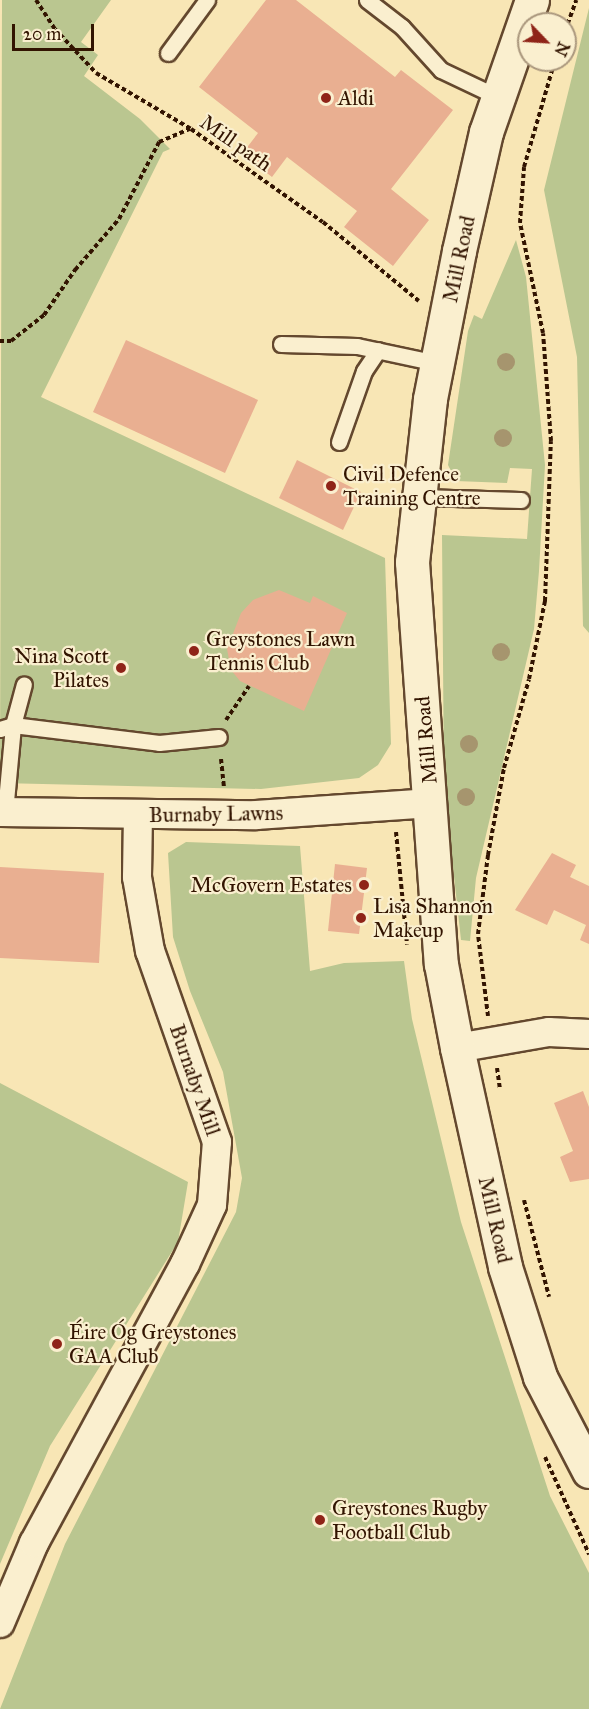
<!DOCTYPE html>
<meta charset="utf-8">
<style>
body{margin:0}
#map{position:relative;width:589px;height:1709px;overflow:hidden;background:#f8e6b5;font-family:"IM FELL Great Primer",serif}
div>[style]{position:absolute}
.green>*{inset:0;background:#bac690}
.building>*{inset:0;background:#e9af91}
.path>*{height:4px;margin-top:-2px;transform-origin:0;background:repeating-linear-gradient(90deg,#321401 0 4.5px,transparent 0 7.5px)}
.roads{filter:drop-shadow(2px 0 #64482e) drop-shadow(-2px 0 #64482e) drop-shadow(0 2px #64482e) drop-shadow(0 -2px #64482e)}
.lane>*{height:15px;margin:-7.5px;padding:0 7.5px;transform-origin:7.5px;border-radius:7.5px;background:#faefcf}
.street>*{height:28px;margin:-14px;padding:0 14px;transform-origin:14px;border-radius:14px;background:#faefcf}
.secondary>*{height:33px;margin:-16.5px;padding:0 16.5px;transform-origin:16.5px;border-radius:16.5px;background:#faefcf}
.trees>*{width:18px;height:18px;margin:-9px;border-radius:50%;background:#a6956e}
.dots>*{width:16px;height:16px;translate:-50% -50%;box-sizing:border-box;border:3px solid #faefcf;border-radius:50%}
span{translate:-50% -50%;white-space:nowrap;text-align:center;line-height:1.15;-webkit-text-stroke:4.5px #faefcf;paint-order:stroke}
.poi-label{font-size:21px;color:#321401}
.left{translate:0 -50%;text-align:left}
.right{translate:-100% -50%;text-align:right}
.street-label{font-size:21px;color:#321401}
.north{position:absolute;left:517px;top:12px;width:60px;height:60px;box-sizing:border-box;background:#faefcf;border:2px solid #aa977d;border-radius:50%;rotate:115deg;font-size:16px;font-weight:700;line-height:24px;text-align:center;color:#321401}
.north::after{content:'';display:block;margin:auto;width:21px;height:27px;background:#8f2418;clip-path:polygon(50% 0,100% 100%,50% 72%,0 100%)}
.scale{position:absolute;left:12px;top:24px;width:82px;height:27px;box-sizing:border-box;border:3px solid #321401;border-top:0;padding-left:8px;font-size:18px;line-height:21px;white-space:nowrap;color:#321401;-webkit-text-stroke:4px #faefcf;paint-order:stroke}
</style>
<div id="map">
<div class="green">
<div style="clip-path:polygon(2px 0,111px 0,81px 42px,98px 55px,84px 76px,140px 119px,170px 149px,163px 152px,41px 397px,385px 558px,391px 744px,378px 765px,359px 778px,261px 789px,0 783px)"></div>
<div style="clip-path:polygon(589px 8px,589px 633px,583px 626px,577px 357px,544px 190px)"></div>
<div style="clip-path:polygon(516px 240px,526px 277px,545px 465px,539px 571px,534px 629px,476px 878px,470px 941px,461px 940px,444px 786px,442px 535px,527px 539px,532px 469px,510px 468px,507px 483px,456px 481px,448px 465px,468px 331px,474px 315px,482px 319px)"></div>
<div style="clip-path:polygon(186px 842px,300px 846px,310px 971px,344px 963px,404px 961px,412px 1019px,461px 1222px,550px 1496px,589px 1573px,589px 1709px,0 1709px,65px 1544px,236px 1212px,242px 1178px,223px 1072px,190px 991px,173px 937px,168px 853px)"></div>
<div style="clip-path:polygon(0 1083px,188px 1182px,178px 1242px,50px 1446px,0 1564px)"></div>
</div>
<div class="building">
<div style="clip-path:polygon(266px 0,296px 0,395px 77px,401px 70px,453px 110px,391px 189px,429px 220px,393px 266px,344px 227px,357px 211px,287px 157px,272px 177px,242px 154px,258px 133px,199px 87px)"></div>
<div style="clip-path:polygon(126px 340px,258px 400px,225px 473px,93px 412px)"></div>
<div style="clip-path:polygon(297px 460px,361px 492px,343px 530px,279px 498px)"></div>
<div style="clip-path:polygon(279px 590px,310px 603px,313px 596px,347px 613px,304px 711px,240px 681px,231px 670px,227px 649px,241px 613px,253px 600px)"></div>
<div style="clip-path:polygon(552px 853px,576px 865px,570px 877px,589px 886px,589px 944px,580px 940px,586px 925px,554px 910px,547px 925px,515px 910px)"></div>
<div style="clip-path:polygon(335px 864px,367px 868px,359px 934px,328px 931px)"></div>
<div style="clip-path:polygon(0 867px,104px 873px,99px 963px,0 958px)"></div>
<div style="clip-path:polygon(583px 1091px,589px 1107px,589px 1179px,570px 1182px,560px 1157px,573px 1151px,554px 1103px)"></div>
</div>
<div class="path">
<div style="left:36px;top:0;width:35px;rotate:57deg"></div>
<div style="left:55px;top:29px;width:60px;rotate:47deg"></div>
<div style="left:96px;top:73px;width:110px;rotate:30.5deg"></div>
<div style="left:191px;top:129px;width:161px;rotate:35.2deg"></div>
<div style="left:323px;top:222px;width:124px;rotate:39.5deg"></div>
<div style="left:565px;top:31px;width:33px;rotate:-70deg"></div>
<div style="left:0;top:341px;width:11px"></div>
<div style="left:11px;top:341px;width:42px;rotate:-38.2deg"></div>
<div style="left:44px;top:315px;width:55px;rotate:-55.4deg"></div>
<div style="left:75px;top:270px;width:67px;rotate:-49.2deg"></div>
<div style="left:119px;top:219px;width:87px;rotate:-62.5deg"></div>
<div style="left:159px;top:142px;width:34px;rotate:-23deg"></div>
<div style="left:226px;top:720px;width:41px;rotate:-55.9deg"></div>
<div style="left:221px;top:759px;width:28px;rotate:84deg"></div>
<div style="left:396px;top:832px;width:113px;rotate:84.4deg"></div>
<div style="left:488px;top:1016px;width:83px;rotate:-97deg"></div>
<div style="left:478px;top:934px;width:80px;rotate:-82.8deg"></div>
<div style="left:488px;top:855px;width:88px;rotate:-79.6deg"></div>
<div style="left:504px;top:768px;width:92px;rotate:-74.3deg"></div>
<div style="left:529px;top:679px;width:80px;rotate:-78.4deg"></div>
<div style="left:545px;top:601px;width:160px;rotate:-87.9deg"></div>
<div style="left:551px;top:441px;width:108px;rotate:-94.2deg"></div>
<div style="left:543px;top:333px;width:112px;rotate:-101.8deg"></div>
<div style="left:520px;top:223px;width:56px;rotate:-85.9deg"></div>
<div style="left:524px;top:167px;width:111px;rotate:-73.8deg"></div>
<div style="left:497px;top:1068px;width:22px;rotate:82deg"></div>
<div style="left:524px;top:1200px;width:100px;rotate:75.5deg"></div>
<div style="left:545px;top:1457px;width:107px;rotate:65.6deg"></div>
</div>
<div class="roads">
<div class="lane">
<div style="left:367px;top:0;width:44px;rotate:37.6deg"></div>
<div style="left:402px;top:27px;width:58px;rotate:47.8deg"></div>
<div style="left:441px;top:70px;width:63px;rotate:25.3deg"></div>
<div style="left:168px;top:53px;width:66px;rotate:-53.7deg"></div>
<div style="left:281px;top:344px;width:76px;rotate:1.5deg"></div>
<div style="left:357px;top:346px;width:82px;rotate:12deg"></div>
<div style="left:339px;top:442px;width:75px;rotate:-70.6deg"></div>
<div style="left:364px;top:371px;width:25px;rotate:-56deg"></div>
<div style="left:419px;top:497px;width:102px;rotate:1.7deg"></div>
<div style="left:0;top:729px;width:14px;rotate:-17deg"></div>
<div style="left:13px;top:725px;width:147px;rotate:7deg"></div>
<div style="left:159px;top:743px;width:60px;rotate:-5.7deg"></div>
<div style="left:5px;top:812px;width:87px;rotate:-84.7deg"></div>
<div style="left:13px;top:725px;width:42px;rotate:-75deg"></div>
</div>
<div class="street">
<div style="left:0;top:812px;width:256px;rotate:0.7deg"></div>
<div style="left:256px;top:815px;width:176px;rotate:-3.9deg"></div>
<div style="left:457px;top:1048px;width:93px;rotate:-9.9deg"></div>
<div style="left:549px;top:1032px;width:40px;rotate:2.9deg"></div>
<div style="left:0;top:1623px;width:87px;rotate:-67deg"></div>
<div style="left:34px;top:1543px;width:317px;rotate:-61.6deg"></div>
<div style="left:185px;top:1264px;width:65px;rotate:-65.4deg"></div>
<div style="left:212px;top:1205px;width:63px;rotate:-85.5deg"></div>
<div style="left:217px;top:1142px;width:202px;rotate:-109.3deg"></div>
<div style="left:150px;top:951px;width:75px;rotate:-100deg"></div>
<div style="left:137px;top:877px;width:61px;rotate:-89.1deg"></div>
</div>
<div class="secondary">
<div style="left:532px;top:0;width:140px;rotate:109.2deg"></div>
<div style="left:486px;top:132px;width:122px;rotate:102.8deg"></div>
<div style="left:459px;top:251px;width:151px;rotate:101.1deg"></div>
<div style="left:430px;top:399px;width:164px;rotate:96.3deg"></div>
<div style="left:412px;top:562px;width:403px;rotate:85.9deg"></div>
<div style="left:441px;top:964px;width:86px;rotate:79.2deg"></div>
<div style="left:457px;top:1048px;width:224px;rotate:77.6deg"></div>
<div style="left:505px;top:1267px;width:115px;rotate:72.3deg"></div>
<div style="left:540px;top:1377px;width:106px;rotate:62.5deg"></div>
</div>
</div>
<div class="trees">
<div style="left:506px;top:362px"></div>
<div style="left:503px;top:438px"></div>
<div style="left:501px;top:652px"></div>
<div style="left:469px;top:744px"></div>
<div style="left:466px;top:797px"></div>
</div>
<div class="dots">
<div style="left:326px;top:98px;background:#8f2418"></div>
<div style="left:331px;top:486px;background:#8f2418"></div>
<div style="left:194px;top:651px;background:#8f2418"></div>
<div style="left:121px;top:668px;background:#8f2418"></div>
<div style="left:364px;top:885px;background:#8f2418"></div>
<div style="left:361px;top:918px;background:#8f2418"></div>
<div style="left:57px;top:1344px;background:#8f2418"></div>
<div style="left:320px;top:1520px;background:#8f2418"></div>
</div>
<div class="poi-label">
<span class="left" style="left:338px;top:98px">Aldi</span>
<span class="left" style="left:343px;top:486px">Civil Defence<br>Training Centre</span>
<span class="left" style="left:206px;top:651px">Greystones Lawn<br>Tennis Club</span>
<span class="right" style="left:109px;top:668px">Nina Scott<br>Pilates</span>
<span class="right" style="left:352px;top:885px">McGovern Estates</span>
<span class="left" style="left:373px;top:918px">Lisa Shannon<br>Makeup</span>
<span class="left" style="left:69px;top:1344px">Éire Óg Greystones<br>GAA Club</span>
<span class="left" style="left:332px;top:1520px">Greystones Rugby<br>Football Club</span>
</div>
<div class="street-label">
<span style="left:236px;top:143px;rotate:35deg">Mill path</span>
<span style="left:459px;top:259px;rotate:-78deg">Mill Road</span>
<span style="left:426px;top:740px;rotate:-95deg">Mill Road</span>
<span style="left:216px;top:814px;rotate:-1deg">Burnaby Lawns</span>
<span style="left:195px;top:1080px;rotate:71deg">Burnaby Mill</span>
<span style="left:495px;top:1220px;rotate:77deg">Mill Road</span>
</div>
<div class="north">N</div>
<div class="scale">20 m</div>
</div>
